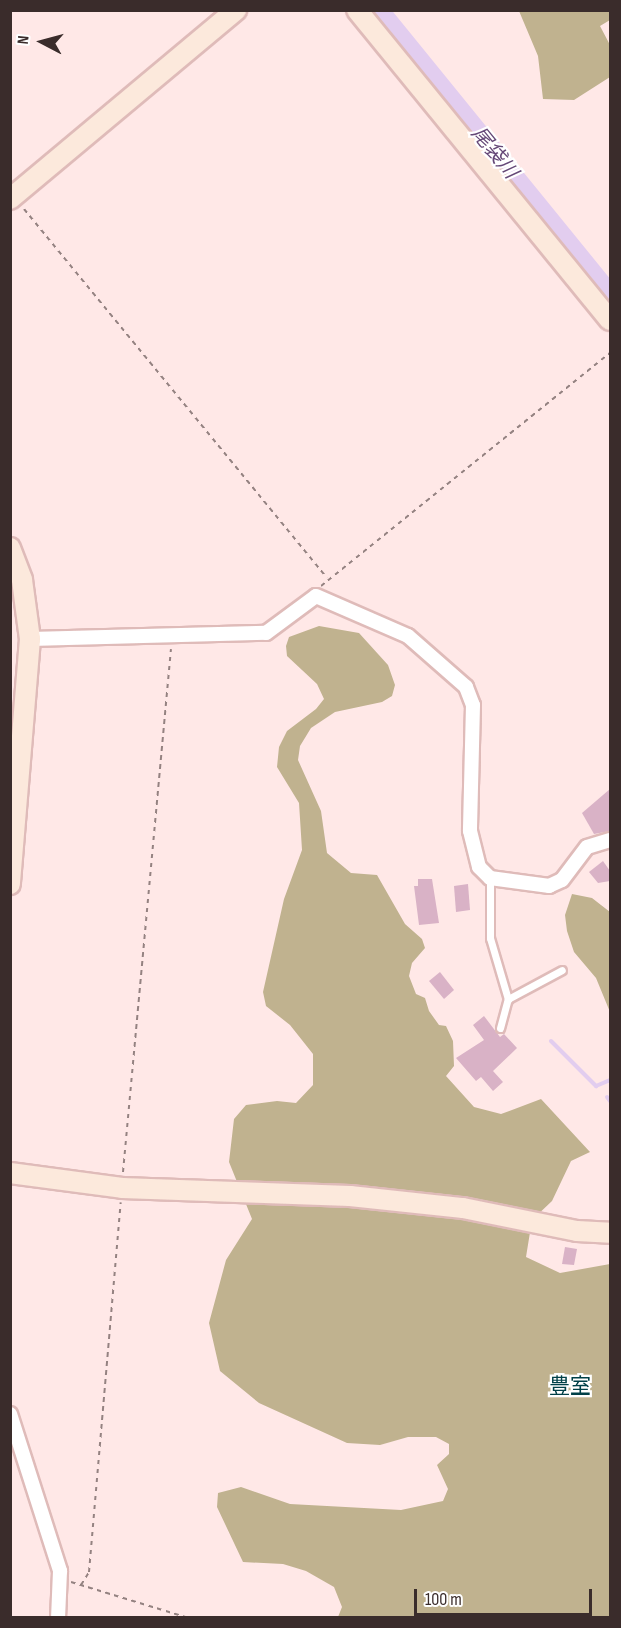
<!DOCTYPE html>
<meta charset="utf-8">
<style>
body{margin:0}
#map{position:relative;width:621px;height:1628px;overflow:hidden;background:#ffe8e7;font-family:"Sofia Sans Condensed","Noto Sans JP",sans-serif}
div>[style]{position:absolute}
.forest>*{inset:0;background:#c0b28f}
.stream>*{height:4px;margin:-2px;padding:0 2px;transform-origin:2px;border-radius:2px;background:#e2cdef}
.river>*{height:21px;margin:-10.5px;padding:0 10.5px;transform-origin:10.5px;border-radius:10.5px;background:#e2cdef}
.building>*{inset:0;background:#d9b2c6}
.path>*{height:2px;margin-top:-1px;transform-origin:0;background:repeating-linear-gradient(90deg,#948281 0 4.5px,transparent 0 9px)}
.roads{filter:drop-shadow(2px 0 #dfbbb9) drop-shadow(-2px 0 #dfbbb9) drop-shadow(0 2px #dfbbb9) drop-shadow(0 -2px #dfbbb9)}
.lane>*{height:7px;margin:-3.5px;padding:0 3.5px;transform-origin:3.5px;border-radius:3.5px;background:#fff}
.street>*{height:14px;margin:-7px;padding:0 7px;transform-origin:7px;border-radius:7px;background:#fff}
.secondary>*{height:20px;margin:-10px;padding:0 10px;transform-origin:10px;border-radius:10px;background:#fce9dc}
span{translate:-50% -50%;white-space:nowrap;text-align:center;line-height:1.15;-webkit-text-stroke:4.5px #fff;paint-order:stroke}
.water-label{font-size:20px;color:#654877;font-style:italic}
.quarter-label{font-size:21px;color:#004048}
.frame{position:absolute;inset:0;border:12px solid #3a2c2b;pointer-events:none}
.north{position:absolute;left:12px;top:12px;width:60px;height:60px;-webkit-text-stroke:4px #fff;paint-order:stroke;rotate:276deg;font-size:16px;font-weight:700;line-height:24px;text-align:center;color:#3a2c2b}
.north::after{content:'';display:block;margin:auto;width:21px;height:27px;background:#3a2c2b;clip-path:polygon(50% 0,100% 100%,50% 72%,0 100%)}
.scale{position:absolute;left:414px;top:1589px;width:178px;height:27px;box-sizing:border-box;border:3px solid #3a2c2b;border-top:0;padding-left:8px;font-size:18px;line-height:21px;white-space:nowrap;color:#3a2c2b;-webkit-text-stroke:4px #fff;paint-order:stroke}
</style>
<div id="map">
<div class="forest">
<div style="clip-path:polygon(519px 11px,610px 11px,610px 20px,600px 26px,610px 45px,610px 77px,574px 100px,543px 99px,538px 56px)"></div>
<div style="clip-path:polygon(319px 626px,359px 633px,388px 665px,395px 685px,392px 696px,382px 702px,335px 712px,311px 728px,300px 746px,298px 760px,321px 811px,327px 853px,351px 873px,377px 875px,405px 924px,422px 939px,425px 948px,412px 963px,409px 976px,416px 994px,425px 998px,429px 1011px,439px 1025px,446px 1026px,453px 1041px,454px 1066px,446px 1076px,474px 1107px,501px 1114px,541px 1099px,590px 1152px,571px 1161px,552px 1201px,532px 1220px,526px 1257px,560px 1273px,610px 1264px,610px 1617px,338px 1617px,342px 1607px,334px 1587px,306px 1571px,283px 1564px,243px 1562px,217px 1507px,218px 1493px,241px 1487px,290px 1504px,401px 1510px,443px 1501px,448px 1489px,437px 1465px,449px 1454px,449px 1444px,436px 1437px,408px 1437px,380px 1445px,347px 1443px,259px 1403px,220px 1371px,209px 1323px,226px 1260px,252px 1219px,229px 1162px,234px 1119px,246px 1105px,277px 1101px,296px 1103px,313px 1085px,313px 1054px,290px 1025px,266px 1006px,263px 992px,284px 899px,302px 850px,299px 803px,277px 767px,279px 747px,287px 731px,316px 709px,324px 699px,317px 684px,287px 656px,286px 646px,289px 637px)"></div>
<div style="clip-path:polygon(572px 894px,592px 898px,610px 912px,610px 1012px,596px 978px,574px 952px,567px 931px,565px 915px)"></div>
</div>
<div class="stream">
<div style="left:551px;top:1041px;width:64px;rotate:45deg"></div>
<div style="left:596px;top:1086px;width:15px;rotate:-23deg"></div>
<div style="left:607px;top:1097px;width:5px;rotate:53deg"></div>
</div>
<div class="river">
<div style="left:378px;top:10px;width:367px;rotate:50.9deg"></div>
</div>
<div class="building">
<div style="clip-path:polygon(610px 789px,610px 831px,594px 834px,582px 813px)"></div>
<div style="clip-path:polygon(603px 861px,610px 871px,610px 881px,598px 883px,589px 872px)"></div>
<div style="clip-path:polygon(418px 879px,432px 879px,439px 923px,419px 925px,414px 886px,418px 886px)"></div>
<div style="clip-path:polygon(468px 884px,470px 910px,456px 912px,454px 886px)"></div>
<div style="clip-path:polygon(440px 972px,454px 990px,444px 999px,429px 981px)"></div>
<div style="clip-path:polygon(484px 1016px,500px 1037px,504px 1034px,517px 1048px,493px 1071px,503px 1082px,493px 1091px,481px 1077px,476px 1081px,456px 1058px,484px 1040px,473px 1025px)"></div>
<div style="clip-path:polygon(565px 1247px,577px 1249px,574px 1265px,562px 1264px)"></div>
</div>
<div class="path">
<div style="left:24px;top:209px;width:477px;rotate:50.6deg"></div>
<div style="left:321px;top:586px;width:371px;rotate:-38.9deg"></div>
<div style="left:123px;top:1172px;width:525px;rotate:-84.76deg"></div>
<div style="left:71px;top:1582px;width:123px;rotate:17deg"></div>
<div style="left:81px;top:1585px;width:15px;rotate:-58deg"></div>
<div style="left:89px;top:1572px;width:371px;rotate:-85.1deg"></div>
</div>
<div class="roads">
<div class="lane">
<div style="left:490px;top:878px;width:60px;rotate:90deg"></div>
<div style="left:490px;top:938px;width:64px;rotate:73.6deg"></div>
<div style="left:508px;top:999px;width:61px;rotate:-28.2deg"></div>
<div style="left:500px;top:1028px;width:30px;rotate:-75deg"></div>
</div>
<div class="street">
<div style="left:30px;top:639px;width:236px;rotate:-1.5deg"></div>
<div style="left:266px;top:633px;width:62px;rotate:-36.5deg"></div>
<div style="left:316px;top:596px;width:100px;rotate:23.5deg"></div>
<div style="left:408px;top:636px;width:77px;rotate:41.3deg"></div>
<div style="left:466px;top:687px;width:19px;rotate:69deg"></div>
<div style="left:473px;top:705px;width:126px;rotate:91.4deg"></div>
<div style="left:470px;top:831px;width:37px;rotate:76deg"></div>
<div style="left:479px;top:867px;width:16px;rotate:45deg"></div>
<div style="left:490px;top:878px;width:60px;rotate:7.7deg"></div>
<div style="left:549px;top:886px;width:14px;rotate:-25deg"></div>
<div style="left:562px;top:880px;width:41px;rotate:-52.9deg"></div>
<div style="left:587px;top:847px;width:24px;rotate:-17deg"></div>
<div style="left:10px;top:1414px;width:165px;rotate:72.3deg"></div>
<div style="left:60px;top:1571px;width:47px;rotate:92.4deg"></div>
</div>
<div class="secondary">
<div style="left:357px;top:10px;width:400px;rotate:50.8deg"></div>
<div style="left:10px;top:199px;width:295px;rotate:-39.9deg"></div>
<div style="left:10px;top:548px;width:34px;rotate:69deg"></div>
<div style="left:22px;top:580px;width:60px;rotate:82.3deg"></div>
<div style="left:30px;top:639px;width:246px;rotate:94.7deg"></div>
<div style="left:10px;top:1173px;width:113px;rotate:7.6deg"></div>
<div style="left:122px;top:1188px;width:228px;rotate:2deg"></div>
<div style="left:350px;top:1196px;width:114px;rotate:6.1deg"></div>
<div style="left:463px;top:1208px;width:116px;rotate:11.4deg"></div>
<div style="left:577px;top:1231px;width:33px;rotate:3deg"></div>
</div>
</div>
<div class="water-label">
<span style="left:494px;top:153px;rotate:51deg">尾袋川</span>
</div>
<div class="quarter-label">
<span style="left:570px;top:1387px">豊室</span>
</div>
<div class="frame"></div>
<div class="north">N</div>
<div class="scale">100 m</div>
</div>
